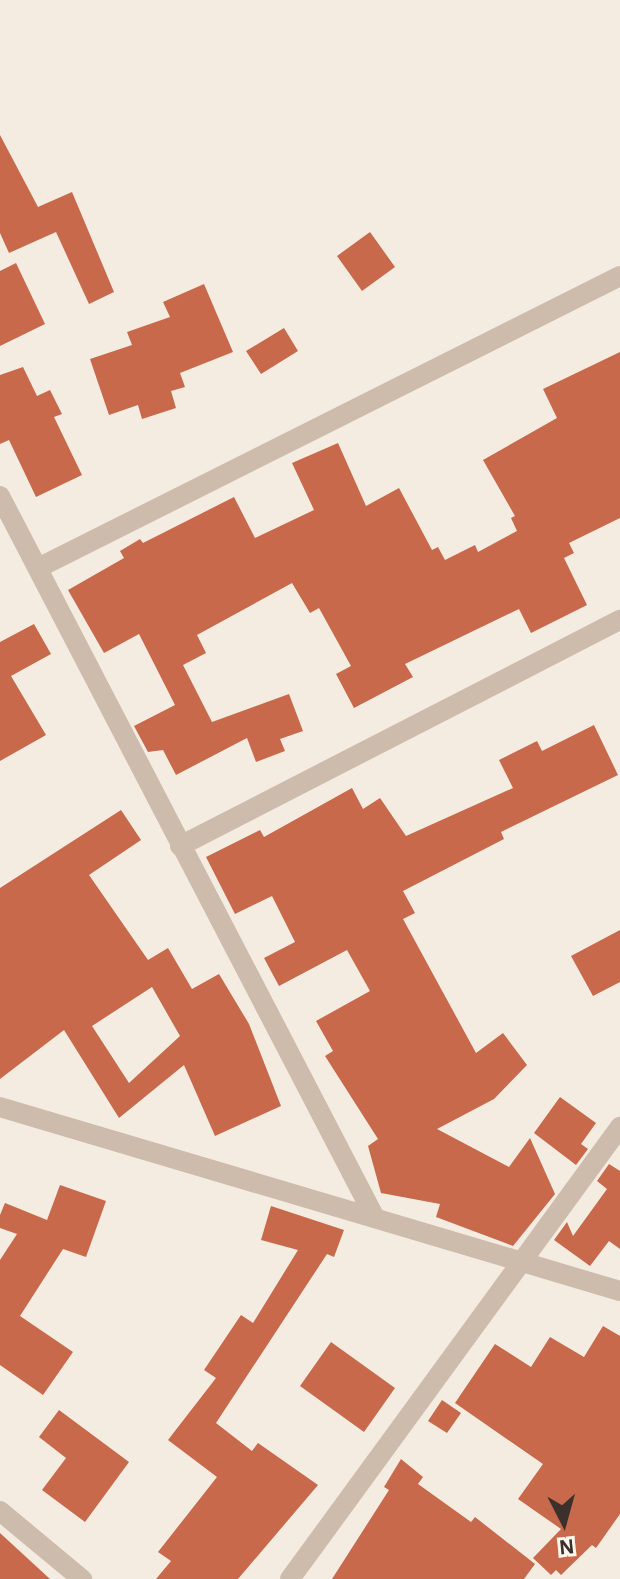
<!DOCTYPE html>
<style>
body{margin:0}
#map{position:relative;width:620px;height:1579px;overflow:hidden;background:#f4ebe1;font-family:"Alegreya Sans",sans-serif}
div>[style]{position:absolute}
.building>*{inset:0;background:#c8694b}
.street>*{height:20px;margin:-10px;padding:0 10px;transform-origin:10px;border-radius:10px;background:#cdbbac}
span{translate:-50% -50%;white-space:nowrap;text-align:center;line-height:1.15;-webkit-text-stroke:8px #fbf5ee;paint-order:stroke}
.north{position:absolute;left:524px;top:1483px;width:80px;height:80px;-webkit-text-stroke:6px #fbf5ee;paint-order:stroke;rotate:174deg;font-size:22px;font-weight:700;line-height:32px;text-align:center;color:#3b302b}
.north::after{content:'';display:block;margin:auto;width:28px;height:36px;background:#3b302b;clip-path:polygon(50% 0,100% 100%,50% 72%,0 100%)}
</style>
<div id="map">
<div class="building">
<div style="clip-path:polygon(0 135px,38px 207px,72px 192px,114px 292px,89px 304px,56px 232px,9px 253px,0 233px)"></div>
<div style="clip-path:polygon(370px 232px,395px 267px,362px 291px,337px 256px)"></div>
<div style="clip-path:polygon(16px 263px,45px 324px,0 346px,0 271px)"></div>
<div style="clip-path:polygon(204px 284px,233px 352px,180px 373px,185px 387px,171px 391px,176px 408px,142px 419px,138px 405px,109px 415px,90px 359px,132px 345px,127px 332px,170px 317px,163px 302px)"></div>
<div style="clip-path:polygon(284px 328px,298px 351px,261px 374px,246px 351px)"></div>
<div style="clip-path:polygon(620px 352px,620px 518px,569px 543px,574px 553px,564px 558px,587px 605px,531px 633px,519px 609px,405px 664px,413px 677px,354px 708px,336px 674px,351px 666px,319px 608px,310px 613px,292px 583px,197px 635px,206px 653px,183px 665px,212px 722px,289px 694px,303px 731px,280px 739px,285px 751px,256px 762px,247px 738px,176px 775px,163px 750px,148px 752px,134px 726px,175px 705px,139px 634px,104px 653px,68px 590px,124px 558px,120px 551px,140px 539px,143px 543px,234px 497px,255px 538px,314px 510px,292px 463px,338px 443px,366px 506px,399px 488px,432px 550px,438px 547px,445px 560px,475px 545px,478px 552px,517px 531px,511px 518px,515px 516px,483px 460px,557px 418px,543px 389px)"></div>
<div style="clip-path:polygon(23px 367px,37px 396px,50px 390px,62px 414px,54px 417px,82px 475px,36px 497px,9px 440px,0 444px,0 375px)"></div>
<div style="clip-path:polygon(34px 624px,51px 654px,11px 676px,46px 735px,0 761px,0 642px)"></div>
<div style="clip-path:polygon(594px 725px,618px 775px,501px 832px,504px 839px,403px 891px,415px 913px,403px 919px,476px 1053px,503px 1033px,527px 1065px,494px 1099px,437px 1129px,509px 1167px,530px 1138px,555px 1194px,513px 1246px,436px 1217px,440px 1204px,381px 1193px,368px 1146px,378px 1139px,325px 1056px,333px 1051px,316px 1021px,370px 991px,347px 950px,279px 986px,264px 958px,295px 942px,272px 896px,235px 914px,206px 857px,260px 830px,264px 837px,352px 788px,363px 809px,380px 798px,406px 836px,513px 788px,499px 760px,537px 741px,542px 751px)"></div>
<div style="clip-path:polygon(evenodd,121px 810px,141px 840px,89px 875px,148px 960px,168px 948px,192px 989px,219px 974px,249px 1024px,281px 1106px,215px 1136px,184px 1065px,119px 1118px,64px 1030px,0 1079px,0 888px,121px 810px,152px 987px,180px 1036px,129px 1083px,92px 1026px,152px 987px)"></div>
<div style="clip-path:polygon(620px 930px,620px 982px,593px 996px,571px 956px)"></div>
<div style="clip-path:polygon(560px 1097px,596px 1123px,581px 1144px,588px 1149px,576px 1165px,534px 1133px)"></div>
<div style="clip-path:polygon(609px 1164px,620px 1171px,620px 1249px,609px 1241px,590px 1266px,554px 1240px,567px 1222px,573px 1236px,607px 1189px,597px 1181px)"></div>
<div style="clip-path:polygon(60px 1185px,106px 1201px,86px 1257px,63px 1249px,20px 1316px,73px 1352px,43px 1395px,0 1365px,0 1260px,17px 1234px,0 1228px,0 1215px,5px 1203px,47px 1220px)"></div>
<div style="clip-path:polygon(271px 1206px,344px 1230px,334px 1257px,327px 1254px,216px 1423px,252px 1451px,258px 1443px,318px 1485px,238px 1579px,156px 1579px,171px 1561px,158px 1552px,217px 1477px,168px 1440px,216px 1378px,204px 1370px,241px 1315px,253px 1323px,298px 1250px,261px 1240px)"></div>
<div style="clip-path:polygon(603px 1326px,620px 1336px,620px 1514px,596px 1548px,592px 1545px,561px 1575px,556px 1570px,551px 1575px,533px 1558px,561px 1529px,518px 1499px,543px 1464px,455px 1403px,495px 1344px,531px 1367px,550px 1337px,584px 1357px)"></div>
<div style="clip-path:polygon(331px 1342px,395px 1388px,364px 1432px,300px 1386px)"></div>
<div style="clip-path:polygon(442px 1400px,461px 1413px,447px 1433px,428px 1421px)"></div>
<div style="clip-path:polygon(59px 1410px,129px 1462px,85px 1522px,42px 1490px,66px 1458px,39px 1437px)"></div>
<div style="clip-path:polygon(401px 1459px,423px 1477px,418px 1484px,471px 1522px,475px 1517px,535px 1564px,524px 1579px,332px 1579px,389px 1490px,384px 1487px)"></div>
<div style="clip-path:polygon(0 1533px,50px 1579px,0 1579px)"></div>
</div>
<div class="street">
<div style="left:0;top:496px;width:811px;rotate:62.55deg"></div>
<div style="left:40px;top:567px;width:649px;rotate:-26.64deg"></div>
<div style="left:180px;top:846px;width:495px;rotate:-27.2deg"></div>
<div style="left:0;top:1107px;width:647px;rotate:16.53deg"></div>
<div style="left:0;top:1511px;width:107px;rotate:39.7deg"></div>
<div style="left:290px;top:1579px;width:560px;rotate:-53.87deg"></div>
</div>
<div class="north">N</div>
</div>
